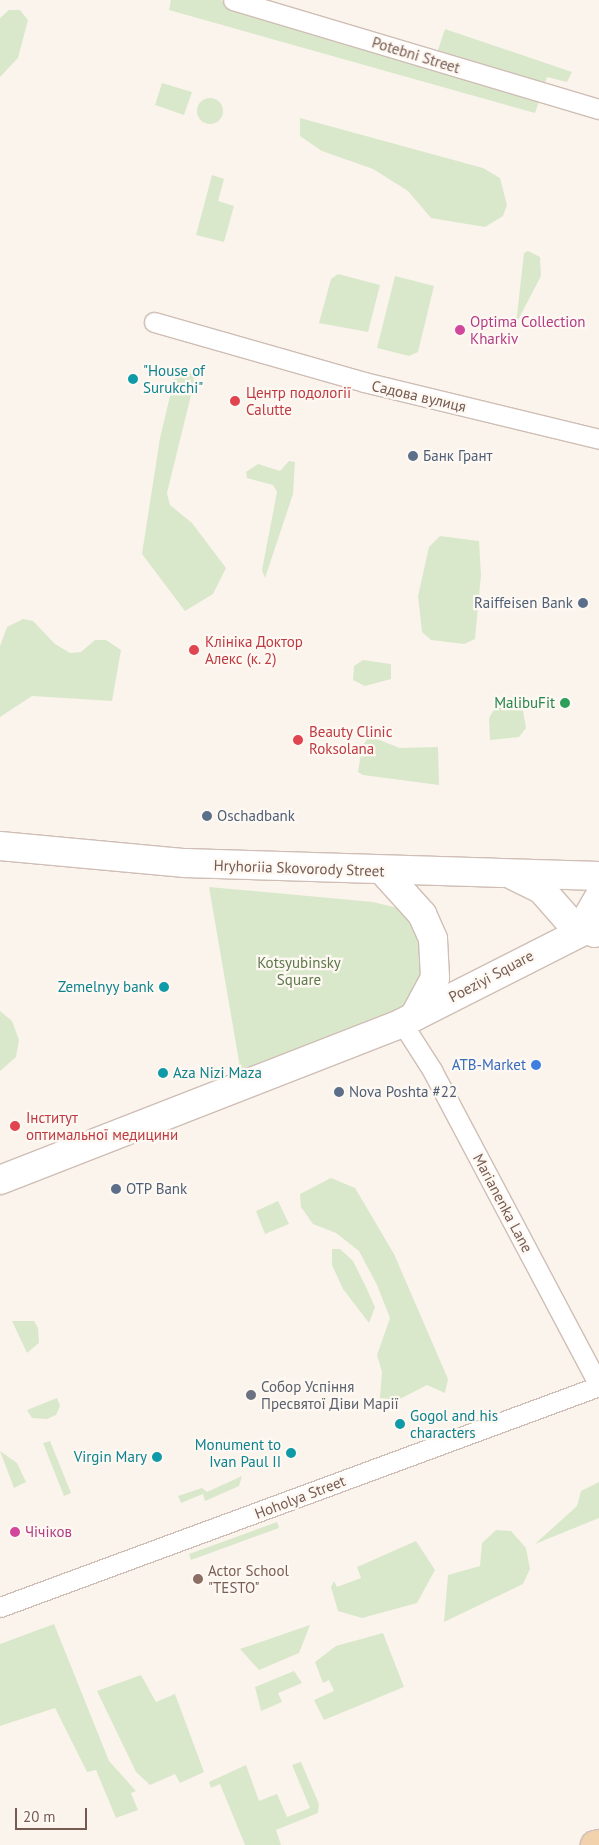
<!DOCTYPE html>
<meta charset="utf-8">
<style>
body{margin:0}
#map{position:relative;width:599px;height:1845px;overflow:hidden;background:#fbf4ec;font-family:"PT Sans",sans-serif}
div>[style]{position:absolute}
.green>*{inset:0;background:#d9e8cb}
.round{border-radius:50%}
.roads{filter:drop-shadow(1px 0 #cfbeb5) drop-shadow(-1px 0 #cfbeb5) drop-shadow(0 1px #cfbeb5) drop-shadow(0 -1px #cfbeb5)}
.street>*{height:19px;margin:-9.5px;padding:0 9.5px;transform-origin:9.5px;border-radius:9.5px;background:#fff}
.secondary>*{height:28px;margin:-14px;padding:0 14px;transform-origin:14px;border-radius:14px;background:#fff}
.primary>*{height:28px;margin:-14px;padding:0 14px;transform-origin:14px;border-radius:14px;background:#f2d2ac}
.dots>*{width:14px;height:14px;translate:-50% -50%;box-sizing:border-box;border:2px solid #fef8f2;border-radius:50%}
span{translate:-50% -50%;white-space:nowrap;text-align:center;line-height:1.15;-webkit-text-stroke:4.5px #fef8f2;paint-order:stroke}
.street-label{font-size:15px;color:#755a51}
.hotel-label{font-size:15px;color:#b23c85}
.left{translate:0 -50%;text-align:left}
.culture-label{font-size:15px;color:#0d838f}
.right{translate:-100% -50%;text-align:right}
.health-label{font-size:15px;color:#be3a42}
.service-label{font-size:15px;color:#4e5e75}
.leisure-label{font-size:15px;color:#27864d}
.park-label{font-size:15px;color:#5c784a}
.shop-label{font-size:15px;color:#366cbe}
.worship-label{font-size:15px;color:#5b616d}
.education-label{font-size:15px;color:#785e54}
.scale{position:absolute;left:15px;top:1808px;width:72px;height:22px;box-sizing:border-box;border:2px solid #755a51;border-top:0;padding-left:6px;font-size:15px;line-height:18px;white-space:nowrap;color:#755a51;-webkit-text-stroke:4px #fef8f2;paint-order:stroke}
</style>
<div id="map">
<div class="green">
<div style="clip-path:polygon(171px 0,220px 0,434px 62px,445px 29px,572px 72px,567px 82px,547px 77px,535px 113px,169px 10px)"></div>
<div style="clip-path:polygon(9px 10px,20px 10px,28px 20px,18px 58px,0 77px,0 18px)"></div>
<div style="clip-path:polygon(162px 83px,192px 92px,184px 115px,155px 105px)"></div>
<div class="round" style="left:197px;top:98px;width:26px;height:26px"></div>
<div style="clip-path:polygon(300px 118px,483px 168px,500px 178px,507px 205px,503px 216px,485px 227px,431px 218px,408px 191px,373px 169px,322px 151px,300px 136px)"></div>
<div style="clip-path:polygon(212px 175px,224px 179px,218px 201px,234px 206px,224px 242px,196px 235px)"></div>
<div style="clip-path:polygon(528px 251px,540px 257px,541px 276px,516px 324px,524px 253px)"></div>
<div style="clip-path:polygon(338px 274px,380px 285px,368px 332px,319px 323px,331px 279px)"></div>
<div style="clip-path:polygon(395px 276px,434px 286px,418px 352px,409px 356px,377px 348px)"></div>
<div style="clip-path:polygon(176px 371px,193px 373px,194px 383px,167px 493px,170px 505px,192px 523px,226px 568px,213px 594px,185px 611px,142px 554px,160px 438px)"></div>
<div style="clip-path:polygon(289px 461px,295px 462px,293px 494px,265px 578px,262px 570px,277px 492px,273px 485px,247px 478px,246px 472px,258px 464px,280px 471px)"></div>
<div style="clip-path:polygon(440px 536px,479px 541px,481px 575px,475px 639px,464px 644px,431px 640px,422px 632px,418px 596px,429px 547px)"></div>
<div style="clip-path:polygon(23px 619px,33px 621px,55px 644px,70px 653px,81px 652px,95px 640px,106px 640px,121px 650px,112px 701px,32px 696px,0 717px,0 646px,7px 627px)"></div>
<div style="clip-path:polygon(363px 660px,391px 664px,391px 679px,365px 686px,353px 680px,354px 666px)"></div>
<div style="clip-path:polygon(498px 703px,522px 705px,526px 728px,519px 737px,490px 740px,489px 718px)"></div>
<div style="clip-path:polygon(369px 736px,400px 748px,438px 747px,439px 785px,363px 775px,358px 772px,362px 747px)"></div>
<div style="clip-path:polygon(209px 887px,373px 902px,398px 908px,413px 918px,430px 957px,409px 1007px,241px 1073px)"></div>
<div style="clip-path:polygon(0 1011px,12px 1021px,19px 1040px,16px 1057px,0 1071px)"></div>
<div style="clip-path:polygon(331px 1178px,355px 1188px,394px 1254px,448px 1379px,445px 1393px,427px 1385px,396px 1401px,380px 1398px,382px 1372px,377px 1355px,390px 1318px,377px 1285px,359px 1251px,336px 1233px,313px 1224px,301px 1207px,300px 1194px)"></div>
<div style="clip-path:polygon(278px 1201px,289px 1224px,265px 1234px,256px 1211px)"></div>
<div style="clip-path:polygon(332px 1249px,340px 1249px,353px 1261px,365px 1285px,375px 1307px,369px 1323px,343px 1289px,332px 1265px)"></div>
<div style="clip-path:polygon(12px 1321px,34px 1321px,38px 1328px,39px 1343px,27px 1353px)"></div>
<div style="clip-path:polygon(57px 1398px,60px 1406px,56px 1415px,47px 1419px,32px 1418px,27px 1410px)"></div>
<div style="clip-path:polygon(50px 1441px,71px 1493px,64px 1496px,43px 1443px)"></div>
<div style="clip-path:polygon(0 1451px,17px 1463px,26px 1482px,14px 1488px)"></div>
<div style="clip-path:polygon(242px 1476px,239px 1486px,205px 1501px,203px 1494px,181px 1503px,178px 1496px,202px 1488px,207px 1492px)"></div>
<div style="clip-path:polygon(599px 1482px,599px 1518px,535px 1544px,577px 1506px,581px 1491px)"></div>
<div style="clip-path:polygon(277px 1522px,279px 1528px,191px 1560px,189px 1554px)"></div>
<div style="clip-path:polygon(496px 1530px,511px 1531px,526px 1548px,530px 1569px,523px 1584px,444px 1622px,448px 1575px,480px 1566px,482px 1543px)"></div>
<div style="clip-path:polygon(416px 1541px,435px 1570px,417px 1603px,362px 1618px,338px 1611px,331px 1587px,334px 1581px,337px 1587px,361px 1578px,357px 1567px)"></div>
<div style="clip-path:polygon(54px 1624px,109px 1761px,136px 1791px,131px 1793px,138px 1810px,116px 1818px,96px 1770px,87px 1772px,55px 1708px,0 1726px,0 1644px)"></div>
<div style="clip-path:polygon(310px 1625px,299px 1653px,259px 1670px,240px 1649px)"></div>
<div style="clip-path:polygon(383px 1633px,404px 1687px,324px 1720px,314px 1700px,334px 1691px,329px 1680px,323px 1683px,315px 1662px,336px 1646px)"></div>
<div style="clip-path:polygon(294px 1671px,302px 1683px,278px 1693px,282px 1702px,261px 1711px,255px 1687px)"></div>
<div style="clip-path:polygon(141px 1675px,156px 1702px,175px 1694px,204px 1772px,180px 1783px,175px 1774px,150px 1785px,136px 1772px,97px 1691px)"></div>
<div style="clip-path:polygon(301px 1762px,319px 1804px,318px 1813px,276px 1830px,281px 1845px,245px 1845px,220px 1784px,211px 1788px,209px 1782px,246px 1765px,259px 1801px,277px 1794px,287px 1817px,310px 1808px,292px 1765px)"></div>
</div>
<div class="roads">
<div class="street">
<div style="left:233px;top:0;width:382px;rotate:16.6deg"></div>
<div style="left:154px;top:322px;width:218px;rotate:15.9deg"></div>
<div style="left:364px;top:382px;width:242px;rotate:13.6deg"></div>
<div style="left:402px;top:1023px;width:56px;rotate:57.4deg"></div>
<div style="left:432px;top:1070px;width:357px;rotate:62.1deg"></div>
<div style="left:0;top:1607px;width:638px;rotate:-20.25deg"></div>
</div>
<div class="secondary">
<div style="left:0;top:846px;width:186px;rotate:5.3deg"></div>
<div style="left:185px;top:863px;width:414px;rotate:1.8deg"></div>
<div style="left:384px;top:872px;width:57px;rotate:47.9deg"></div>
<div style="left:422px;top:914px;width:27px;rotate:66deg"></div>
<div style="left:433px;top:939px;width:39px;rotate:87deg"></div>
<div style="left:435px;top:978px;width:44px;rotate:118.3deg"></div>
<div style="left:514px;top:876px;width:30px;rotate:26deg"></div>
<div style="left:541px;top:889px;width:44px;rotate:48.7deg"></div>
<div style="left:570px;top:922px;width:27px;rotate:24deg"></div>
<div style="left:580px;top:930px;width:38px;rotate:-60deg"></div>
<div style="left:0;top:1180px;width:432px;rotate:-21.3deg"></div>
<div style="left:402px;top:1023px;width:221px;rotate:-26.9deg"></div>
</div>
<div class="primary">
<div style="left:595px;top:1845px;width:4px;rotate:-14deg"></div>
</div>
</div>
<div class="dots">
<div style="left:460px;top:330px;background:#d1479c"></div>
<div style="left:133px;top:379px;background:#0f9aa8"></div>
<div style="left:235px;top:401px;background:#e0444e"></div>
<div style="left:413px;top:456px;background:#5c6f8a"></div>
<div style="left:583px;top:603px;background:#5c6f8a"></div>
<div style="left:194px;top:650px;background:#e0444e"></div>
<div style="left:565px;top:703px;background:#2e9e5b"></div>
<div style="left:298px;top:740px;background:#e0444e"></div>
<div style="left:207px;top:816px;background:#5c6f8a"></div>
<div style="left:164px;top:987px;background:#0f9aa8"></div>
<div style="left:536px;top:1065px;background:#3f7fe0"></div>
<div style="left:163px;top:1073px;background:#0f9aa8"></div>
<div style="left:339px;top:1092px;background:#5c6f8a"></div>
<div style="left:15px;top:1126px;background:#e0444e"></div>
<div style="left:116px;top:1189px;background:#5c6f8a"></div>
<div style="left:251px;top:1395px;background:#6b7280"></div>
<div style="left:400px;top:1424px;background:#0f9aa8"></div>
<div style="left:291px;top:1453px;background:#0f9aa8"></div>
<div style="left:157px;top:1457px;background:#0f9aa8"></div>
<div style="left:15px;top:1532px;background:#d1479c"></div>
<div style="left:198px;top:1579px;background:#8d6e63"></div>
</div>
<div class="street-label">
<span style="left:416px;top:55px;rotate:17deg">Potebni Street</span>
<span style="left:419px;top:396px;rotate:13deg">Садова вулиця</span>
<span style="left:299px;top:868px;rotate:2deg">Hryhoriia Skovorody Street</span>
<span style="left:491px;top:976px;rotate:-28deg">Poeziyi Square</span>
<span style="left:503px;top:1203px;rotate:62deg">Marianenka Lane</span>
<span style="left:300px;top:1497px;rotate:-21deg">Hoholya Street</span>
</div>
<div class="hotel-label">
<span class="left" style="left:470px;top:330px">Optima Collection<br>Kharkiv</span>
<span class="left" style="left:25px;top:1532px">Чічіков</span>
</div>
<div class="culture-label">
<span class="left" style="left:143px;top:379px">"House of<br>Surukchi"</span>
<span class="right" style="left:154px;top:987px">Zemelnyy bank</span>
<span class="left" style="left:173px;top:1073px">Aza Nizi Maza</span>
<span class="left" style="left:410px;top:1424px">Gogol and his<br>characters</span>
<span class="right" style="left:281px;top:1453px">Monument to<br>Ivan Paul II</span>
<span class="right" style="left:147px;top:1457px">Virgin Mary</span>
</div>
<div class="health-label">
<span class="left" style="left:246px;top:401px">Центр подології<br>Calutte</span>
<span class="left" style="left:205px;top:650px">Клініка Доктор<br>Алекс (к. 2)</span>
<span class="left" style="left:309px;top:740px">Beauty Clinic<br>Roksolana</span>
<span class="left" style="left:26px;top:1126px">Інститут<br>оптимальної медицини</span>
</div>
<div class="service-label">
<span class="left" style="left:423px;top:456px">Банк Грант</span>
<span class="right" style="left:573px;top:603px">Raiffeisen Bank</span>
<span class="left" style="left:217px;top:816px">Oschadbank</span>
<span class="left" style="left:349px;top:1092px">Nova Poshta #22</span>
<span class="left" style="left:126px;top:1189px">OTP Bank</span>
</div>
<div class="leisure-label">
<span class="right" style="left:555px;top:703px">MalibuFit</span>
</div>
<div class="park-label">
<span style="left:299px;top:971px">Kotsyubinsky<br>Square</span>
</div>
<div class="shop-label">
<span class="right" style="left:526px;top:1065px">ATB-Market</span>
</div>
<div class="worship-label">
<span class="left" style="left:261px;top:1395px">Собор Успіння<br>Пресвятої Діви Марії</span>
</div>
<div class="education-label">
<span class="left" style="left:208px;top:1579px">Actor School<br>"TЕSTO"</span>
</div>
<div class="scale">20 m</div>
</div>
